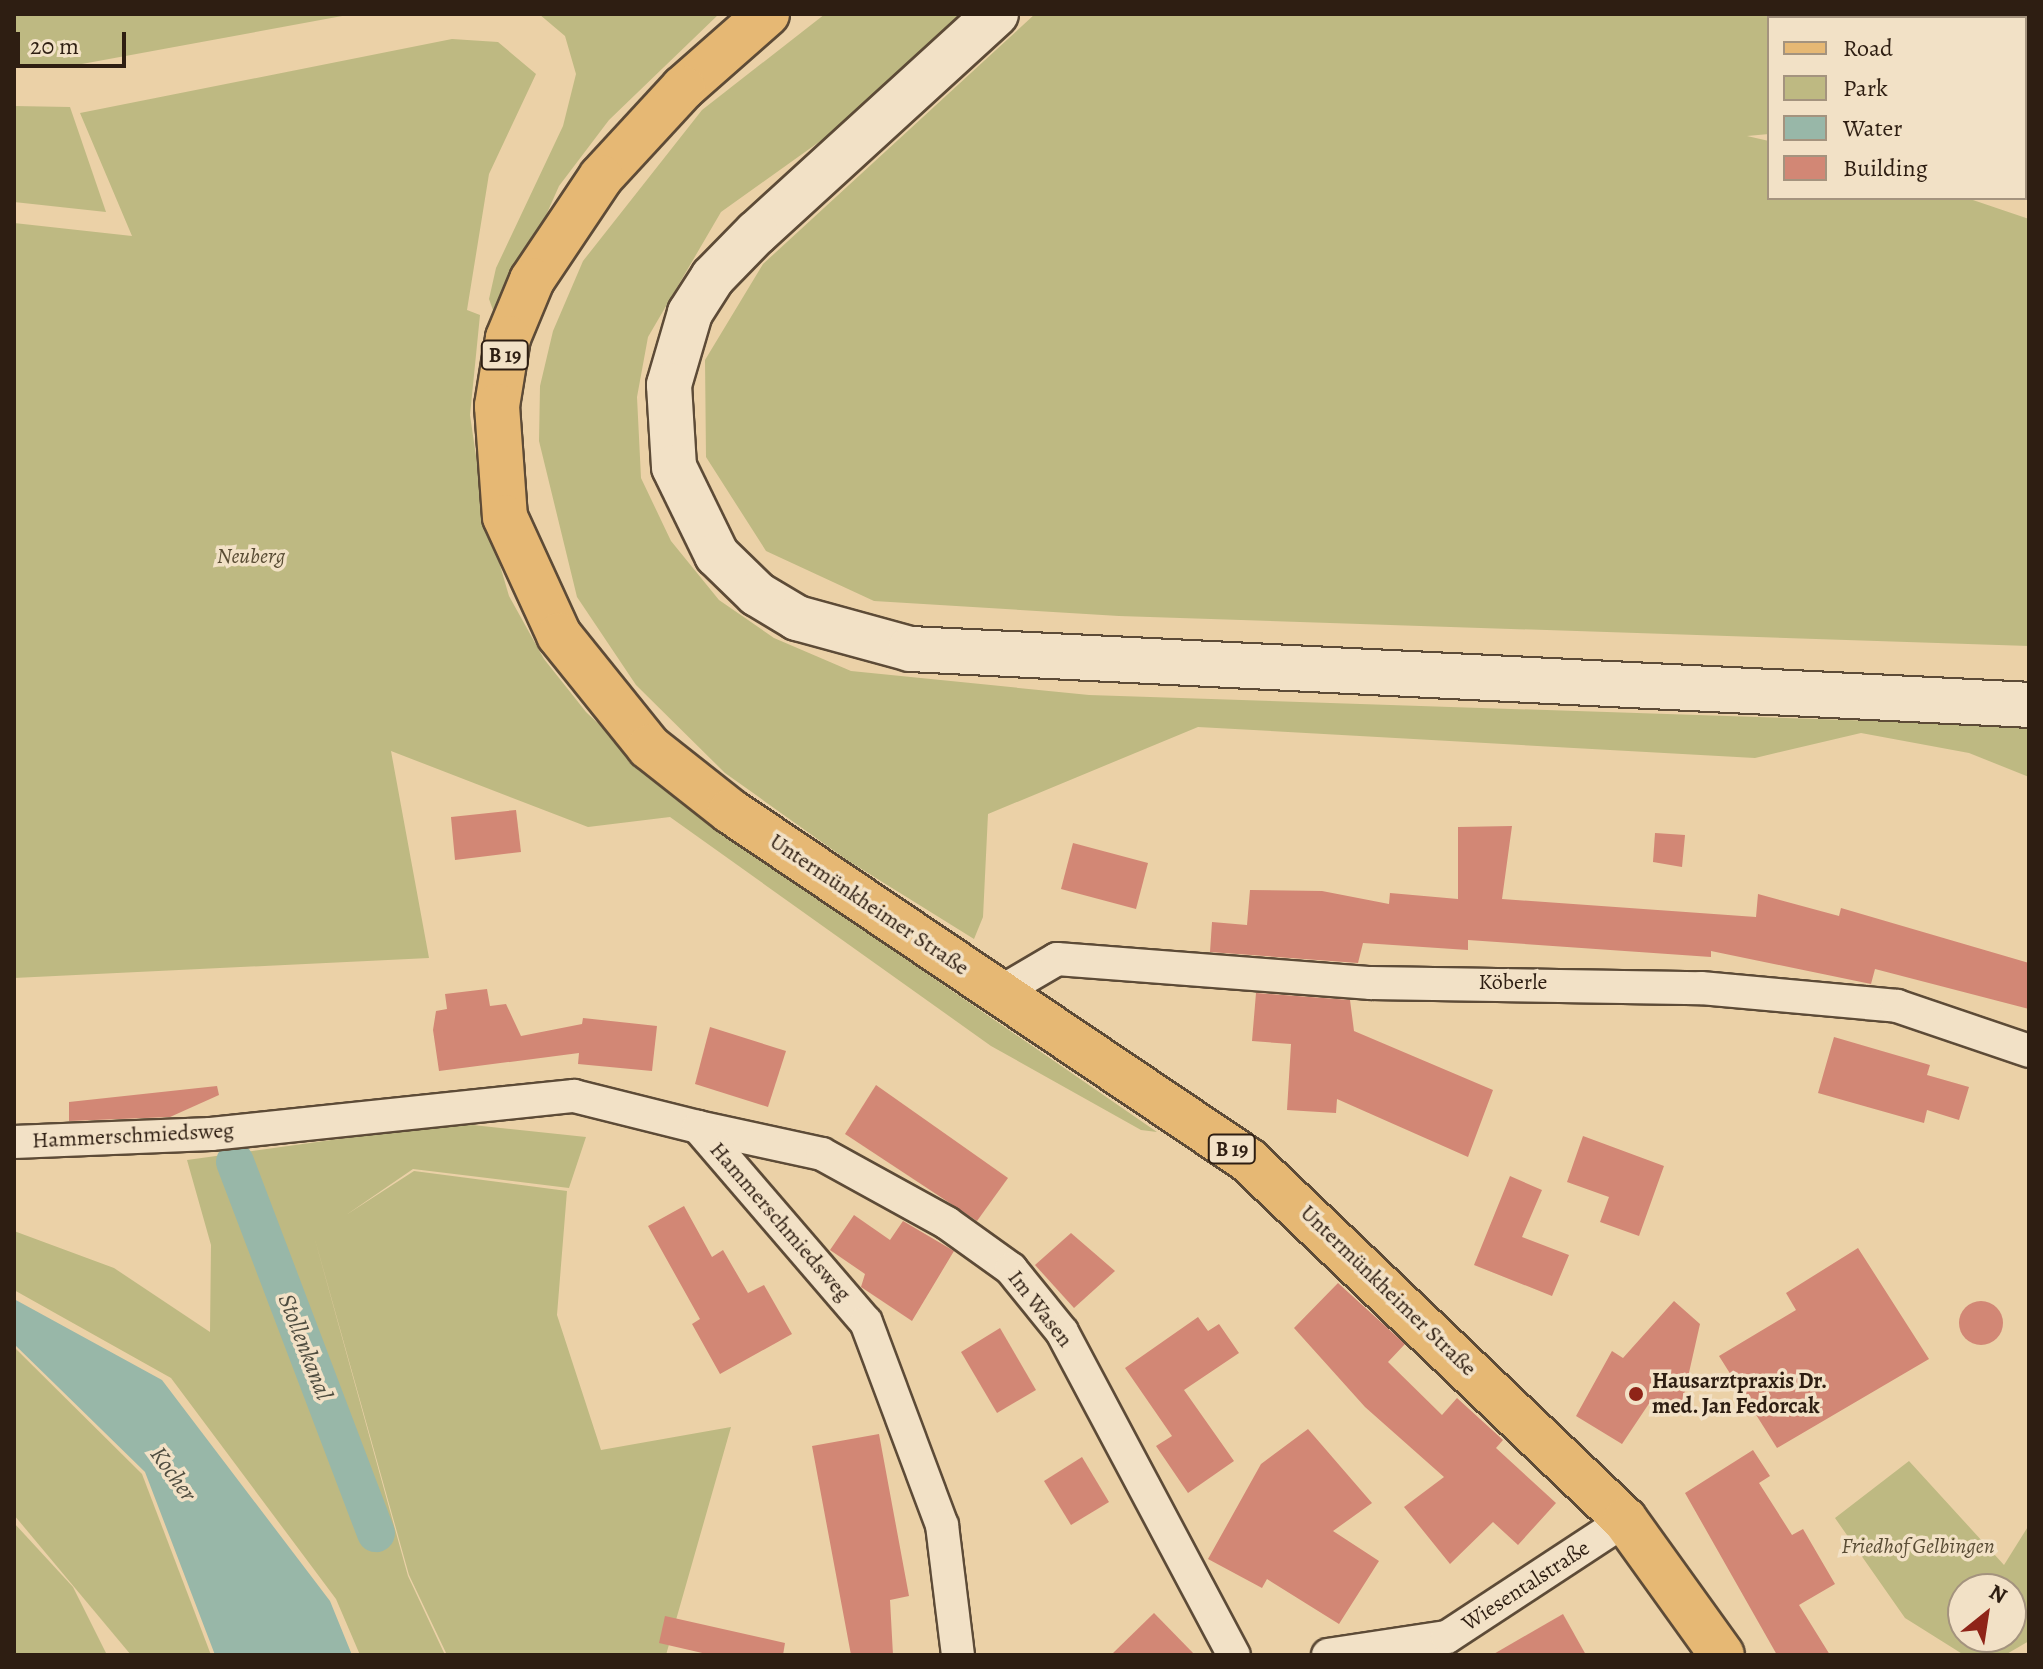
<!DOCTYPE html>
<meta charset="utf-8">
<style>
body{margin:0}
#map{position:relative;width:2043px;height:1669px;overflow:hidden;background:#ebd1a7;font-family:Alegreya,serif}
div>[style]{position:absolute}
.green>*{inset:0;background:#beb982}
.water>*{inset:0;background:#98b7a8}
.canal>*{height:38px;margin:-19px;padding:0 19px;transform-origin:19px;border-radius:19px;background:#98b7a8}
.building>*{inset:0;background:#d28775}
.round{border-radius:50%}
.roads{filter:drop-shadow(2px 0 #5d4b37) drop-shadow(-2px 0 #5d4b37) drop-shadow(0 2px #5d4b37) drop-shadow(0 -2px #5d4b37)}
.street>*{height:32px;margin:-16px;padding:0 16px;transform-origin:16px;border-radius:16px;background:#f2e1c6}
.secondary>*{height:44px;margin:-22px;padding:0 22px;transform-origin:22px;border-radius:22px;background:#f2e1c6}
.primary>*{height:44px;margin:-22px;padding:0 22px;transform-origin:22px;border-radius:22px;background:#e6b874}
.dots>*{width:22px;height:22px;translate:-50% -50%;box-sizing:border-box;border:4px solid #f2e1c6;border-radius:50%}
span{translate:-50% -50%;white-space:nowrap;text-align:center;line-height:1.15;-webkit-text-stroke:7px #f2e1c6;paint-order:stroke}
.shield-label span{padding:2px 6px;background:#f2e1c6;border:2px solid;border-radius:6px;-webkit-text-stroke-width:0}
.shield-label{font-size:20px;color:#2e1e12;font-weight:700}
.park-label{font-size:22px;color:#594c34;font-style:italic}
.street-label{font-size:22px;color:#2e1e12}
.poi-label{font-size:22px;color:#2e1e12;font-weight:700}
.left{translate:0 -50%;text-align:left}
.water-label{font-size:24px;color:#4e4c3f;font-style:italic}
.frame{position:absolute;inset:0;border:16px solid #2e1e12;pointer-events:none}
.legend{position:absolute;left:1767px;top:16px;width:260px;height:184px;box-sizing:border-box;background:#f2e1c6;border:2px solid #a4937e;margin:0;padding:10px 14px;list-style:none;font-size:24px;color:#2e1e12}
.legend li{display:flex;align-items:center;gap:16px;height:40px}
.legend b{width:40px;border:2px solid #a4937e}
.north{position:absolute;left:1947px;top:1573px;width:80px;height:80px;box-sizing:border-box;background:#f2e1c6;border:2px solid #a4937e;border-radius:50%;rotate:30deg;font-size:22px;font-weight:700;line-height:32px;text-align:center;color:#2e1e12}
.north::after{content:'';display:block;margin:auto;width:28px;height:36px;background:#8f2418;clip-path:polygon(50% 0,100% 100%,50% 72%,0 100%)}
.scale{position:absolute;left:16px;top:32px;width:110px;height:36px;box-sizing:border-box;border:4px solid #2e1e12;border-top:0;padding-left:10px;font-size:24px;line-height:28px;white-space:nowrap;color:#2e1e12;-webkit-text-stroke:6px #f2e1c6;paint-order:stroke}
</style>
<div id="map">
<div class="green">
<div style="clip-path:polygon(14px 14px,353px 14px,71px 66px,14px 65px)"></div>
<div style="clip-path:polygon(539px 14px,719px 14px,609px 120px,559px 186px,498px 324px,489px 299px,496px 268px,563px 126px,576px 74px,565px 36px)"></div>
<div style="clip-path:polygon(825px 14px,960px 14px,826px 137px,721px 212px,648px 337px,637px 397px,641px 478px,671px 541px,719px 600px,774px 638px,851px 671px,1089px 695px,2029px 726px,2029px 777px,1969px 753px,1861px 733px,1755px 758px,1198px 727px,988px 814px,983px 917px,974px 939px,847px 860px,725px 773px,636px 685px,577px 597px,539px 441px,540px 386px,553px 331px,583px 261px,702px 110px)"></div>
<div style="clip-path:polygon(1035px 14px,2029px 14px,2029px 200px,2023px 198px,2025px 18px,1769px 18px,1769px 134px,1747px 136px,1769px 141px,1769px 198px,1967px 198px,2029px 219px,2029px 646px,1119px 616px,874px 601px,766px 551px,706px 457px,705px 360px,763px 264px)"></div>
<div style="clip-path:polygon(452px 39px,498px 42px,536px 74px,489px 174px,467px 310px,480px 315px,470px 415px,484px 511px,509px 596px,544px 659px,586px 712px,691px 811px,1157px 1132px,1141px 1130px,991px 1046px,670px 817px,588px 827px,391px 751px,429px 958px,14px 978px,14px 223px,132px 236px,80px 113px)"></div>
<div style="clip-path:polygon(14px 106px,70px 107px,106px 212px,14px 202px)"></div>
<div style="clip-path:polygon(454px 1123px,586px 1137px,569px 1188px,413px 1169px,346px 1215px,414px 1171px,567px 1191px,557px 1315px,601px 1450px,731px 1427px,666px 1655px,447px 1655px,409px 1575px,314px 1236px,408px 1576px,445px 1655px,360px 1655px,336px 1599px,171px 1378px,14px 1290px,14px 1231px,114px 1268px,210px 1332px,211px 1245px,187px 1160px)"></div>
<div style="clip-path:polygon(14px 1347px,142px 1474px,211px 1655px,131px 1655px,14px 1515px)"></div>
<div style="clip-path:polygon(evenodd,1909px 1461px,2004px 1565px,2029px 1525px,2029px 1641px,2005px 1655px,1964px 1655px,1905px 1618px,1835px 1518px,1909px 1461px,1963px 1589px,2011px 1589px,2011px 1637px,1963px 1637px,1963px 1589px)"></div>
<div style="clip-path:polygon(14px 1523px,73px 1587px,107px 1655px,14px 1655px)"></div>
</div>
<div class="water">
<div style="clip-path:polygon(14px 1299px,162px 1380px,330px 1601px,352px 1655px,215px 1655px,145px 1472px,14px 1344px)"></div>
</div>
<div class="canal">
<div style="left:235px;top:1162px;width:397px;rotate:69.2deg"></div>
</div>
<div class="building">
<div style="clip-path:polygon(516px 810px,521px 852px,455px 860px,451px 817px)"></div>
<div style="clip-path:polygon(1512px 826px,1502px 899px,1756px 917px,1758px 894px,1839px 916px,1841px 908px,2029px 963px,2029px 1009px,1875px 969px,1871px 984px,1711px 951px,1711px 957px,1468px 940px,1468px 950px,1363px 943px,1358px 963px,1210px 952px,1212px 922px,1247px 925px,1250px 890px,1322px 891px,1389px 904px,1390px 893px,1458px 899px,1458px 827px)"></div>
<div style="clip-path:polygon(1655px 833px,1685px 835px,1682px 867px,1653px 862px)"></div>
<div style="clip-path:polygon(1073px 843px,1148px 863px,1136px 909px,1061px 889px)"></div>
<div style="clip-path:polygon(487px 989px,490px 1006px,506px 1004px,521px 1036px,582px 1024px,583px 1018px,657px 1026px,652px 1071px,578px 1064px,579px 1053px,439px 1071px,433px 1030px,436px 1011px,447px 1009px,445px 994px)"></div>
<div style="clip-path:polygon(1256px 993px,1350px 1000px,1354px 1031px,1493px 1090px,1468px 1157px,1337px 1099px,1336px 1113px,1287px 1110px,1291px 1044px,1252px 1041px)"></div>
<div style="clip-path:polygon(710px 1027px,786px 1051px,768px 1107px,695px 1084px)"></div>
<div style="clip-path:polygon(1834px 1037px,1930px 1065px,1927px 1075px,1969px 1087px,1959px 1120px,1927px 1110px,1924px 1123px,1818px 1093px)"></div>
<div style="clip-path:polygon(876px 1085px,1008px 1178px,977px 1221px,845px 1134px)"></div>
<div style="clip-path:polygon(217px 1086px,219px 1095px,170px 1117px,69px 1121px,69px 1102px)"></div>
<div style="clip-path:polygon(1583px 1136px,1664px 1166px,1639px 1236px,1600px 1222px,1609px 1197px,1567px 1182px)"></div>
<div style="clip-path:polygon(1510px 1176px,1542px 1190px,1522px 1237px,1569px 1255px,1552px 1296px,1474px 1265px)"></div>
<div style="clip-path:polygon(684px 1206px,712px 1257px,723px 1250px,748px 1293px,764px 1285px,792px 1334px,720px 1374px,692px 1324px,700px 1319px,648px 1226px)"></div>
<div style="clip-path:polygon(854px 1215px,890px 1240px,903px 1221px,954px 1251px,912px 1321px,861px 1287px,865px 1274px,830px 1250px)"></div>
<div style="clip-path:polygon(1071px 1233px,1115px 1271px,1074px 1308px,1035px 1265px)"></div>
<div style="clip-path:polygon(1858px 1248px,1929px 1359px,1777px 1448px,1719px 1356px,1796px 1310px,1786px 1293px)"></div>
<div style="clip-path:polygon(1338px 1283px,1405px 1344px,1388px 1362px,1442px 1415px,1457px 1398px,1503px 1440px,1496px 1448px,1556px 1503px,1518px 1545px,1493px 1522px,1450px 1564px,1404px 1507px,1444px 1477px,1365px 1407px,1294px 1328px)"></div>
<div class="round" style="left:1959px;top:1301px;width:44px;height:44px"></div>
<div style="clip-path:polygon(1674px 1301px,1700px 1324px,1681px 1408px,1650px 1402px,1622px 1444px,1576px 1416px,1612px 1351px,1623px 1358px)"></div>
<div style="clip-path:polygon(1198px 1317px,1208px 1331px,1219px 1324px,1239px 1353px,1184px 1390px,1234px 1461px,1188px 1493px,1156px 1446px,1172px 1436px,1125px 1368px)"></div>
<div style="clip-path:polygon(1000px 1328px,1036px 1390px,997px 1413px,961px 1352px)"></div>
<div style="clip-path:polygon(1308px 1429px,1372px 1503px,1333px 1531px,1379px 1561px,1339px 1624px,1267px 1579px,1262px 1588px,1208px 1559px,1261px 1464px)"></div>
<div style="clip-path:polygon(879px 1434px,909px 1596px,890px 1600px,893px 1655px,851px 1655px,812px 1446px)"></div>
<div style="clip-path:polygon(1753px 1450px,1770px 1476px,1759px 1483px,1792px 1535px,1803px 1529px,1835px 1584px,1799px 1605px,1830px 1655px,1777px 1655px,1685px 1493px)"></div>
<div style="clip-path:polygon(1082px 1457px,1109px 1502px,1071px 1525px,1044px 1481px)"></div>
<div style="clip-path:polygon(1154px 1613px,1195px 1655px,1111px 1655px)"></div>
<div style="clip-path:polygon(1563px 1614px,1586px 1655px,1492px 1655px)"></div>
<div style="clip-path:polygon(665px 1616px,785px 1643px,783px 1655px,711px 1655px,659px 1643px)"></div>
</div>
<div class="roads">
<div class="street">
<div style="left:999px;top:993px;width:67px;rotate:-30.4deg"></div>
<div style="left:1057px;top:959px;width:315px;rotate:4.4deg"></div>
<div style="left:1371px;top:983px;width:330px;rotate:0.9deg"></div>
<div style="left:1701px;top:988px;width:197px;rotate:5.2deg"></div>
<div style="left:1897px;top:1006px;width:139px;rotate:18.8deg"></div>
<div style="left:698px;top:1127px;width:127px;rotate:12.3deg"></div>
<div style="left:822px;top:1154px;width:143px;rotate:28.9deg"></div>
<div style="left:947px;top:1223px;width:79px;rotate:35.7deg"></div>
<div style="left:1011px;top:1269px;width:81px;rotate:51deg"></div>
<div style="left:1062px;top:1332px;width:366px;rotate:62deg"></div>
<div style="left:14px;top:1142px;width:197px;rotate:-2.3deg"></div>
<div style="left:211px;top:1134px;width:365px;rotate:-6deg"></div>
<div style="left:574px;top:1096px;width:128px;rotate:14deg"></div>
<div style="left:698px;top:1127px;width:257px;rotate:49.3deg"></div>
<div style="left:866px;top:1322px;width:217px;rotate:69.5deg"></div>
<div style="left:942px;top:1525px;width:131px;rotate:83deg"></div>
<div style="left:1328px;top:1655px;width:120px;rotate:-8.6deg"></div>
<div style="left:1447px;top:1637px;width:213px;rotate:-33.3deg"></div>
</div>
<div class="secondary">
<div style="left:996px;top:14px;width:325px;rotate:137.6deg"></div>
<div style="left:756px;top:233px;width:62px;rotate:134.3deg"></div>
<div style="left:713px;top:277px;width:43px;rotate:122.6deg"></div>
<div style="left:690px;top:313px;width:75px;rotate:106.3deg"></div>
<div style="left:669px;top:385px;width:82px;rotate:86.5deg"></div>
<div style="left:674px;top:467px;width:98px;rotate:64deg"></div>
<div style="left:717px;top:555px;width:56px;rotate:44.3deg"></div>
<div style="left:757px;top:594px;width:47px;rotate:31deg"></div>
<div style="left:797px;top:618px;width:117px;rotate:15.3deg"></div>
<div style="left:910px;top:649px;width:1120px;rotate:2.86deg"></div>
</div>
<div class="primary">
<div style="left:767px;top:14px;width:112px;rotate:138.6deg"></div>
<div style="left:683px;top:88px;width:121px;rotate:132.7deg"></div>
<div style="left:601px;top:177px;width:124px;rotate:123.8deg"></div>
<div style="left:532px;top:280px;width:63px;rotate:112.5deg"></div>
<div style="left:508px;top:338px;width:69px;rotate:99.2deg"></div>
<div style="left:497px;top:406px;width:111px;rotate:85.9deg"></div>
<div style="left:505px;top:517px;width:130px;rotate:65.4deg"></div>
<div style="left:559px;top:635px;width:144px;rotate:51.2deg"></div>
<div style="left:649px;top:747px;width:103px;rotate:38.3deg"></div>
<div style="left:730px;top:811px;width:625px;rotate:33.97deg"></div>
<div style="left:1248px;top:1160px;width:521px;rotate:43.68deg"></div>
<div style="left:1625px;top:1520px;width:166px;rotate:54.3deg"></div>
</div>
</div>
<div class="dots">
<div style="left:1636px;top:1394px;background:#8f2418"></div>
</div>
<div class="shield-label">
<span style="left:505px;top:355px">B 19</span>
<span style="left:1232px;top:1149px">B 19</span>
</div>
<div class="park-label">
<span style="left:251px;top:557px">Neuberg</span>
<span style="left:1918px;top:1547px">Friedhof Gelbingen</span>
</div>
<div class="street-label">
<span style="left:869px;top:905px;rotate:34deg">Untermünkheimer Straße</span>
<span style="left:1513px;top:983px">Köberle</span>
<span style="left:133px;top:1136px;rotate:-3deg">Hammerschmiedsweg</span>
<span style="left:780px;top:1222px;rotate:49deg">Hammerschmiedsweg</span>
<span style="left:1388px;top:1291px;rotate:44deg">Untermünkheimer Straße</span>
<span style="left:1040px;top:1309px;rotate:52deg">Im Wasen</span>
<span style="left:1526px;top:1586px;rotate:-33deg">Wiesentalstraße</span>
</div>
<div class="poi-label">
<span class="left" style="left:1652px;top:1394px">Hausarztpraxis Dr.<br>med. Jan Fedorcak</span>
</div>
<div class="water-label">
<span style="left:305px;top:1347px;rotate:69deg">Stollenkanal</span>
<span style="left:173px;top:1474px;rotate:54deg">Kocher</span>
</div>
<div class="frame"></div>
<ul class="legend">
<li><b style="height:10px;background:#e6b874"></b>Road</li>
<li><b style="height:22px;background:#beb982"></b>Park</li>
<li><b style="height:22px;background:#98b7a8"></b>Water</li>
<li><b style="height:22px;background:#d28775"></b>Building</li>
</ul>
<div class="north">N</div>
<div class="scale">20 m</div>
</div>
